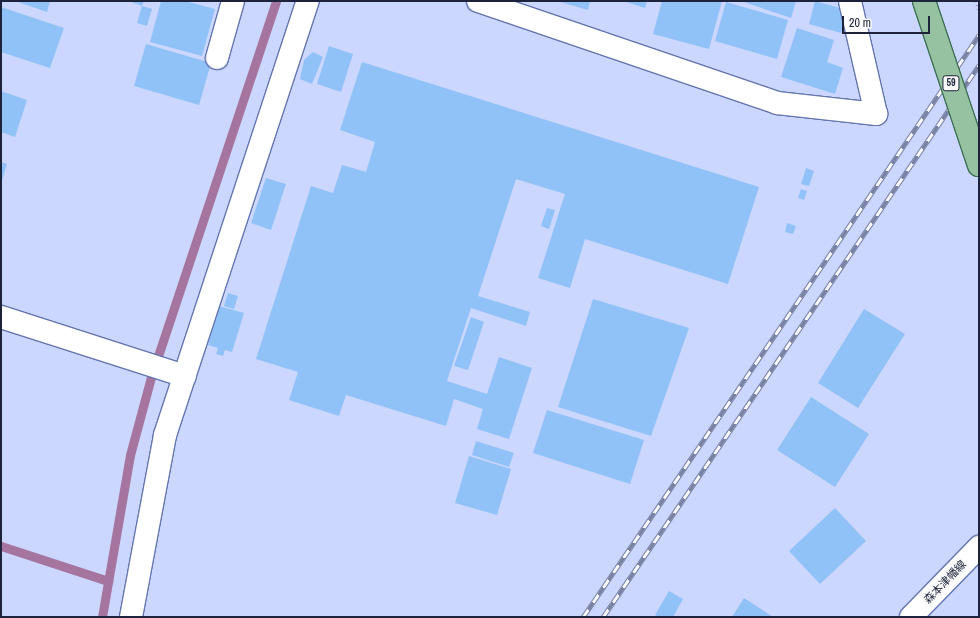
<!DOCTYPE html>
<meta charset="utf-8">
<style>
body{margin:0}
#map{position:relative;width:980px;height:618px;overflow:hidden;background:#cbd7ff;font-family:"Archivo Narrow","Noto Sans JP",sans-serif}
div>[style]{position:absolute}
.stream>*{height:9px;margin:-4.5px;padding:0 4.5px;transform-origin:4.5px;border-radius:4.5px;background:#a5759f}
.building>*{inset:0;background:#90c2f8}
.path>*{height:2.5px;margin-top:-1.25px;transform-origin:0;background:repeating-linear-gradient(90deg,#949ec1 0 1px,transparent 0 4px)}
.roads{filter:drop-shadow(1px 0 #6475b0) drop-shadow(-1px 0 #6475b0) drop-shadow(0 1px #6475b0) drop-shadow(0 -1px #6475b0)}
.minor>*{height:22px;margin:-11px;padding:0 11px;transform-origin:11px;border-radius:11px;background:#fff}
.secondary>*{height:22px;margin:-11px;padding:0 11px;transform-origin:11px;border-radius:11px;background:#fff}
.rail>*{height:4.5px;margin-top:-2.25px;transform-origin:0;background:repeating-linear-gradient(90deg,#f9f9f9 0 9px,#7881a2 0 18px);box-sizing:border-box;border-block:1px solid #7881a2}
.bridges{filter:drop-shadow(1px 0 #3e7056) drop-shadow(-1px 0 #3e7056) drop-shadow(0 1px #3e7056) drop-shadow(0 -1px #3e7056)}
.primary-bridge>*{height:22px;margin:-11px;padding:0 11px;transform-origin:11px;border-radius:11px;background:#96c2a2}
span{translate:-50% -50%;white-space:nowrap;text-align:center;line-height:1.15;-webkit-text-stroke:4px #f9f9f9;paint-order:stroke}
.shield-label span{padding:1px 3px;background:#f9f9f9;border:1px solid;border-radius:3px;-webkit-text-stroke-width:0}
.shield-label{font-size:10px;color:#1c233b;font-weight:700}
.street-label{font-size:11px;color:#1c233b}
.frame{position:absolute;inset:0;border:2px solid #1c233b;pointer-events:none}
.scale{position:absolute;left:842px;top:16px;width:88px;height:18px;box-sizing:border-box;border:2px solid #1c233b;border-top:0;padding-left:5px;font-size:12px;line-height:14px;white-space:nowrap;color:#1c233b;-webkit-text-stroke:3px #f9f9f9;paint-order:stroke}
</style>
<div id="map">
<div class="stream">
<div style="left:1px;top:546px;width:113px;rotate:18.1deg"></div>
<div style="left:102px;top:617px;width:164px;rotate:-80.2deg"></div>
<div style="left:130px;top:455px;width:81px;rotate:-74.9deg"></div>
<div style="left:151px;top:377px;width:396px;rotate:-71.6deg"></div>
</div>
<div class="building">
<div style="clip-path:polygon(15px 1px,50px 1px,47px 12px)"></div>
<div style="clip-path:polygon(129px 1px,144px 1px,142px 6px)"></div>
<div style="clip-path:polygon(161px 1px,185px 1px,215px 9px,202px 56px,150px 42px)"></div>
<div style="clip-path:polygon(557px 1px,590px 1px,588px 10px)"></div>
<div style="clip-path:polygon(623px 1px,647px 1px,645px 8px)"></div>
<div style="clip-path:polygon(662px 1px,722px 1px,709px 49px,653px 34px)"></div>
<div style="clip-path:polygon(741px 1px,796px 1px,791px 18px)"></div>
<div style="clip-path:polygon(815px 1px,847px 10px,841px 33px,809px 24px)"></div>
<div style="clip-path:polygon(726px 2px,788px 20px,777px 59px,715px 41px)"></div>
<div style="clip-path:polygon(142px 6px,152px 9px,147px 26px,137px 23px)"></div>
<div style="clip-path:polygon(1px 7px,64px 28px,50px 68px,1px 52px)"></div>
<div style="clip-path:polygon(797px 28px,834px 40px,827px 62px,843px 68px,835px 94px,781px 77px)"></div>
<div style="clip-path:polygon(146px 44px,211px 63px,199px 105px,134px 86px)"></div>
<div style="clip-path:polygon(329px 46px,353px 54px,341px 92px,317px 84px)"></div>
<div style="clip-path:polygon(313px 52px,323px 57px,312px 84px,300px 79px,304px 60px)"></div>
<div style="clip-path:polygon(362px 62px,759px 187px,728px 284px,585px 239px,570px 288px,538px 278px,565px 194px,516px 179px,478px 296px,530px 312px,526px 326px,471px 308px,447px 381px,487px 394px,499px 357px,532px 368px,509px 439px,477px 429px,483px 409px,454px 399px,446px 426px,346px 395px,339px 416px,289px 400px,298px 372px,256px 359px,311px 186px,333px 193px,342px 165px,366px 172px,375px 142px,340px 130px)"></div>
<div style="clip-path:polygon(1px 91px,27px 100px,15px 137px,1px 132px)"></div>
<div style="clip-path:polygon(1px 162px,7px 164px,1px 184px)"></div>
<div style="clip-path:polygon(806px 168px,814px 171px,809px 186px,801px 184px)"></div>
<div style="clip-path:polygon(266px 178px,286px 184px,271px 230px,251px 223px)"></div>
<div style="clip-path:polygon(801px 189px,807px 191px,804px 200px,798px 198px)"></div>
<div style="clip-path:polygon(547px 208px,555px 210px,549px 229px,541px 226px)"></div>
<div style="clip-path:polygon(787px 223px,796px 226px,793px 234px,785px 232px)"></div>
<div style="clip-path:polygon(228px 293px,238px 296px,234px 309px,224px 306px)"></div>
<div style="clip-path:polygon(593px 299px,689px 328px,651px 436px,558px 407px)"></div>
<div style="clip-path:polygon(219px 306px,244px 313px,232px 352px,225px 350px,223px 356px,216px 354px,218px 348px,208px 345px)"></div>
<div style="clip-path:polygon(864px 309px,905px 334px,858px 408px,818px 383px)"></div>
<div style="clip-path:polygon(471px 317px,484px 322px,468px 370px,454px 366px)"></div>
<div style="clip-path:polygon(811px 397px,869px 434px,835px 487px,777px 450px)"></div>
<div style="clip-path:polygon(547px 410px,644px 440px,630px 484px,533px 453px)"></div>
<div style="clip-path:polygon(476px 441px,514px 453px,509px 467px,472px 455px)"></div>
<div style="clip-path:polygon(469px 456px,511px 469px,497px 515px,455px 503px)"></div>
<div style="clip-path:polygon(835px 508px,866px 541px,820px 584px,789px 551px)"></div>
<div style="clip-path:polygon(669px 591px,683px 599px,673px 617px,659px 617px,655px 615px)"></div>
<div style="clip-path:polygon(744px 598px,773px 617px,732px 617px)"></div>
</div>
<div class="path">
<div style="left:976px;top:1px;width:10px;rotate:73deg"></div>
</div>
<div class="roads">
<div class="minor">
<div style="left:478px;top:1px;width:316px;rotate:18.8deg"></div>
<div style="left:777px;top:103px;width:100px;rotate:6.3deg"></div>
<div style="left:876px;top:114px;width:116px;rotate:-103deg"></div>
<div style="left:217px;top:58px;width:59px;rotate:-74.3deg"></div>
<div style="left:1px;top:317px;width:193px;rotate:17.8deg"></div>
<div style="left:131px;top:617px;width:185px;rotate:-79.4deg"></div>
<div style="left:165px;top:435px;width:457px;rotate:-71.8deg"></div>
</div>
<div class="secondary">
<div style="left:911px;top:617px;width:98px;rotate:-45.8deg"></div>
</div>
</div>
<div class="rail">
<div style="left:583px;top:617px;width:704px;rotate:-55.77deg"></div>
<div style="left:603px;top:617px;width:668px;rotate:-55.74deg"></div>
</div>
<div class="bridges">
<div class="primary-bridge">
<div style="left:924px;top:1px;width:173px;rotate:71.5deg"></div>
</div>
</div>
<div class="shield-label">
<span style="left:951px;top:83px">59</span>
</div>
<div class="street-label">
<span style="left:945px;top:582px;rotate:-46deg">森本津幡線</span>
</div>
<div class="frame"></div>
<div class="scale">20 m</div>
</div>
